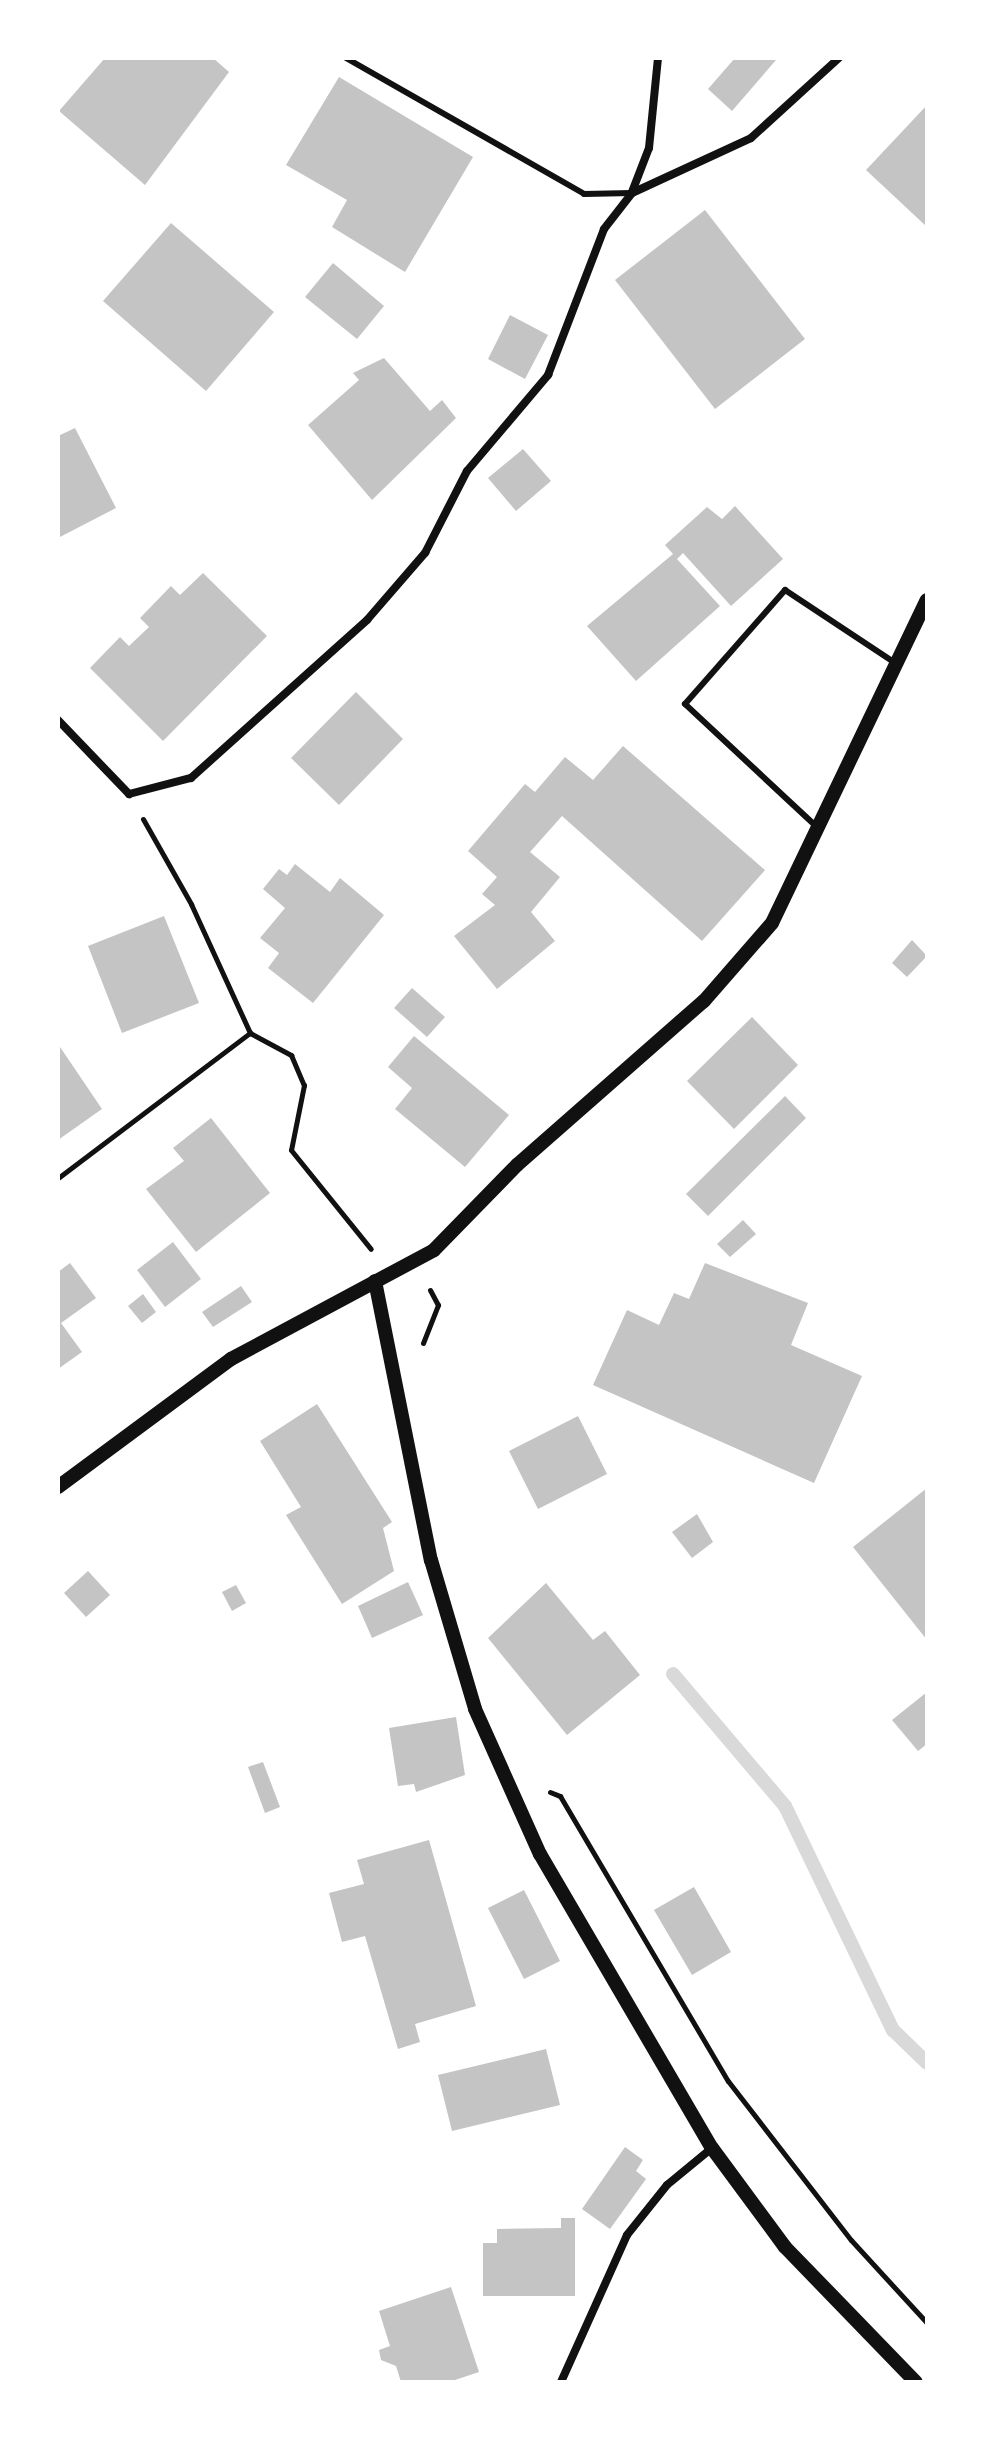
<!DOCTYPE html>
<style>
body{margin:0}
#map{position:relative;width:985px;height:2440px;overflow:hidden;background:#fff;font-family:Manrope,sans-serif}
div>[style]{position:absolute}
.stream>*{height:14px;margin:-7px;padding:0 7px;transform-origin:7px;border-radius:7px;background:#d9d9d9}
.building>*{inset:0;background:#c4c4c4}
.path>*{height:5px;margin:-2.5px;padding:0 2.5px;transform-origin:2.5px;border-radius:2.5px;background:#111}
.service>*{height:6px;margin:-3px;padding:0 3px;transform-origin:3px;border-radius:3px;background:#111}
.minor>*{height:8px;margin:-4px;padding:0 4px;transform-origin:4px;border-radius:4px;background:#111}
.tertiary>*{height:14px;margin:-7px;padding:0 7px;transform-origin:7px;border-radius:7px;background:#111}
span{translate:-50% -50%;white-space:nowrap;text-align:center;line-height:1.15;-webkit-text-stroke:8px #fff;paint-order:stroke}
.frame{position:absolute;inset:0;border:60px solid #fff;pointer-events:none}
</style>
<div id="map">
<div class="stream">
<div style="left:673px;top:1674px;width:173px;rotate:49.7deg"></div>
<div style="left:785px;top:1806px;width:249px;rotate:64.3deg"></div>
<div style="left:893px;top:2030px;width:47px;rotate:44.1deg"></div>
</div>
<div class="building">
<div style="clip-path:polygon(105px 58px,213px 58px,229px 72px,145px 185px,59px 111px)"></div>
<div style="clip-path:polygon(735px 58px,776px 60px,732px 111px,708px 89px)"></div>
<div style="clip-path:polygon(339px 77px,473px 157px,405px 272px,332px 227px,347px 200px,286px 165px)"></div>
<div style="clip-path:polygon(927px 105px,927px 227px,866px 170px)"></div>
<div style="clip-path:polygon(705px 210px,805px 339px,715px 409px,615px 280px)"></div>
<div style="clip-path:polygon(171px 223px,274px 312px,206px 391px,103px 301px)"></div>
<div style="clip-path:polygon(333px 263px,384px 306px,357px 339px,305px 297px)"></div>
<div style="clip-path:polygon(510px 315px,548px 335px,525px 379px,488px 359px)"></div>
<div style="clip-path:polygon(384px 358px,430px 411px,442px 400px,456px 418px,372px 500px,308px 425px,359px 380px,353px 373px)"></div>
<div style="clip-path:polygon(75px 428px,116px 508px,58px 538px,58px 436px)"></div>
<div style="clip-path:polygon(523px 449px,551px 481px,516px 511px,488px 478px)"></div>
<div style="clip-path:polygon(735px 506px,783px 559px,731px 606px,683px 553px,677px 559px,720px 606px,636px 681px,587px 626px,673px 554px,665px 545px,707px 507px,722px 519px)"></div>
<div style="clip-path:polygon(203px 573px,267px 636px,163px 741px,90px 668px,120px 637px,129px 646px,149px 627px,140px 618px,171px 586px,180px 595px)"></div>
<div style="clip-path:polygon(356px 692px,403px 739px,339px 805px,291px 758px)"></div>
<div style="clip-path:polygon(623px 746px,765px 870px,702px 941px,562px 816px,530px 852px,560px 877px,531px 912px,555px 941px,497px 989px,454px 936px,495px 905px,482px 894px,497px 877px,468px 851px,525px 784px,535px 792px,565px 757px,593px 780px)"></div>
<div style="clip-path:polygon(295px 864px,330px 892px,340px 878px,384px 915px,313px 1003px,268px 968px,279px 953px,260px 938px,285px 908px,263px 889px,279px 869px,287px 875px)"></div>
<div style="clip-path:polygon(164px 916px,199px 1003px,122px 1033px,88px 946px)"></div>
<div style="clip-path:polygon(912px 940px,927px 956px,907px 977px,892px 963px)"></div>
<div style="clip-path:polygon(412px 988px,445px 1017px,427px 1037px,394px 1008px)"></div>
<div style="clip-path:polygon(752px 1017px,798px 1065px,734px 1129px,687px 1081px)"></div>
<div style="clip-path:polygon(414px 1036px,509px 1115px,465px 1167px,395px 1109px,412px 1088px,388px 1067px)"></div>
<div style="clip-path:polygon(58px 1044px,102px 1109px,58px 1140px)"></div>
<div style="clip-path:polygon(785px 1096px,806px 1118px,708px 1216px,686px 1194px)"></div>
<div style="clip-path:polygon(211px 1118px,270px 1193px,196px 1252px,146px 1189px,184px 1161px,173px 1148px)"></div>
<div style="clip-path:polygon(743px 1220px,756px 1234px,730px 1257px,717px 1244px)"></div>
<div style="clip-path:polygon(173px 1242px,201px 1279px,165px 1307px,137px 1270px)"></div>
<div style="clip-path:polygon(70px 1263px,96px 1298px,61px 1323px,82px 1352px,58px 1369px,58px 1272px)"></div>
<div style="clip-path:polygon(705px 1263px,808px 1303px,791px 1345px,862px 1376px,814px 1483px,593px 1385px,627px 1310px,659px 1325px,674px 1293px,689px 1299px)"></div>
<div style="clip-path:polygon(241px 1286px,252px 1302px,213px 1327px,202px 1312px)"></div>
<div style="clip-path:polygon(143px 1294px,156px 1312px,142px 1323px,128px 1306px)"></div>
<div style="clip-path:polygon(317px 1404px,392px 1522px,383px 1528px,394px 1571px,342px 1604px,286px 1515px,301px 1507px,260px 1441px)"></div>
<div style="clip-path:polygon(578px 1416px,607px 1474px,538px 1509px,509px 1451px)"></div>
<div style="clip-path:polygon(927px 1488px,927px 1640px,853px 1547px)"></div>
<div style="clip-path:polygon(697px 1514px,713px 1542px,692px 1558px,672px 1532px)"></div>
<div style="clip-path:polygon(88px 1571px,110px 1595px,86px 1617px,64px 1593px)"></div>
<div style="clip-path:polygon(408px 1582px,423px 1615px,372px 1638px,358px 1606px)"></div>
<div style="clip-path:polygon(546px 1583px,593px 1640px,605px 1631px,640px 1675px,567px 1735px,488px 1638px)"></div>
<div style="clip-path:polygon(236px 1585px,246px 1603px,232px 1611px,222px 1592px)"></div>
<div style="clip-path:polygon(927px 1692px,927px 1744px,918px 1751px,892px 1720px)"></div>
<div style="clip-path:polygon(456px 1717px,465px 1775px,416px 1792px,414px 1784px,398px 1786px,389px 1728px)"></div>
<div style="clip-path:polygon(263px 1762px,280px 1807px,265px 1813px,248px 1767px)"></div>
<div style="clip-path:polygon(429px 1840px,476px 2006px,415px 2024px,420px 2042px,398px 2049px,365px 1936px,342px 1942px,329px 1893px,364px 1884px,357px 1860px)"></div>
<div style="clip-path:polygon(694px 1887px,731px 1952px,692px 1975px,654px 1910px)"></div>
<div style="clip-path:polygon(524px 1890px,560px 1961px,524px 1979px,488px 1908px)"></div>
<div style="clip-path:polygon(546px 2049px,560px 2105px,452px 2131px,438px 2075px)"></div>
<div style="clip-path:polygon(625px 2147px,643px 2160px,636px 2171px,646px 2179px,610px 2229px,582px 2209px)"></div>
<div style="clip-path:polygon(561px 2218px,575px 2218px,575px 2296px,483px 2296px,483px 2243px,497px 2243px,497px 2229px,561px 2228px)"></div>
<div style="clip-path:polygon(451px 2287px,479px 2372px,449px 2382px,401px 2382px,396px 2366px,381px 2360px,379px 2350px,390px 2346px,379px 2311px)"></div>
</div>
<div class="path">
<div style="left:143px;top:819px;width:98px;rotate:60.5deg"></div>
<div style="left:191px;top:904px;width:142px;rotate:65.4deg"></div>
<div style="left:250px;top:1033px;width:47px;rotate:28.2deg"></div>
<div style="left:291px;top:1055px;width:33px;rotate:67deg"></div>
<div style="left:304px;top:1085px;width:66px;rotate:101.3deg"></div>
<div style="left:291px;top:1150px;width:127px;rotate:51.1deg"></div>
<div style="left:58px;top:1178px;width:241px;rotate:-37.1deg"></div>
<div style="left:423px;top:1343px;width:41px;rotate:-68.5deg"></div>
<div style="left:438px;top:1305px;width:17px;rotate:-118deg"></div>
<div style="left:550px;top:1792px;width:11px;rotate:22deg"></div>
<div style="left:560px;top:1796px;width:331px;rotate:59.5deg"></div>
<div style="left:728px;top:2081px;width:201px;rotate:52.3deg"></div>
<div style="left:851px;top:2240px;width:113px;rotate:47.5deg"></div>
</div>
<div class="service">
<div style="left:346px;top:58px;width:274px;rotate:29.7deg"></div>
<div style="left:584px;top:194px;width:48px;rotate:-1.2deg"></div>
<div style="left:818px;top:828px;width:182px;rotate:-137deg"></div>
<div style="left:685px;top:704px;width:152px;rotate:-48.7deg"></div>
<div style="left:785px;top:590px;width:134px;rotate:33.5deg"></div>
</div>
<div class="minor">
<div style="left:632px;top:192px;width:47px;rotate:-68.9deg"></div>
<div style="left:649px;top:148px;width:90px;rotate:-84.3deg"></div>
<div style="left:58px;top:720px;width:103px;rotate:46.2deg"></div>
<div style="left:129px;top:794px;width:64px;rotate:-14.5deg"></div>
<div style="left:191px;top:778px;width:237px;rotate:-41.9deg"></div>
<div style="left:367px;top:620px;width:89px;rotate:-49.1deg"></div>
<div style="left:425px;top:553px;width:92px;rotate:-62.9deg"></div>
<div style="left:467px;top:471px;width:126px;rotate:-49.8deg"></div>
<div style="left:548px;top:375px;width:156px;rotate:-69deg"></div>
<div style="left:604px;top:229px;width:46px;rotate:-52.1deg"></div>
<div style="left:632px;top:193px;width:131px;rotate:-24.8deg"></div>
<div style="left:751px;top:138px;width:119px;rotate:-42.3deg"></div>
<div style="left:561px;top:2382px;width:161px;rotate:-65.8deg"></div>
<div style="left:627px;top:2235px;width:64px;rotate:-51.3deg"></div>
<div style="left:667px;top:2185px;width:58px;rotate:-39.4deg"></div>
</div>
<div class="tertiary">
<div style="left:375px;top:1281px;width:285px;rotate:78.7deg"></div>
<div style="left:431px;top:1560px;width:155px;rotate:73.5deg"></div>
<div style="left:475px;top:1709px;width:159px;rotate:65.9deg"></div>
<div style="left:540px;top:1854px;width:341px;rotate:59.7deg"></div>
<div style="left:712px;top:2148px;width:123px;rotate:53.6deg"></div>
<div style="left:785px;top:2247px;width:188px;rotate:45.9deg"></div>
<div style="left:58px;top:1487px;width:215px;rotate:-36.5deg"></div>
<div style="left:231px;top:1359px;width:230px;rotate:-28.2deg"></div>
<div style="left:434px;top:1250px;width:119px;rotate:-45.7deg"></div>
<div style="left:517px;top:1165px;width:249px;rotate:-41.3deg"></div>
<div style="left:704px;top:1001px;width:103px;rotate:-48.9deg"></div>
<div style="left:772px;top:923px;width:358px;rotate:-64.4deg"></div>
</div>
<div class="frame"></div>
</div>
